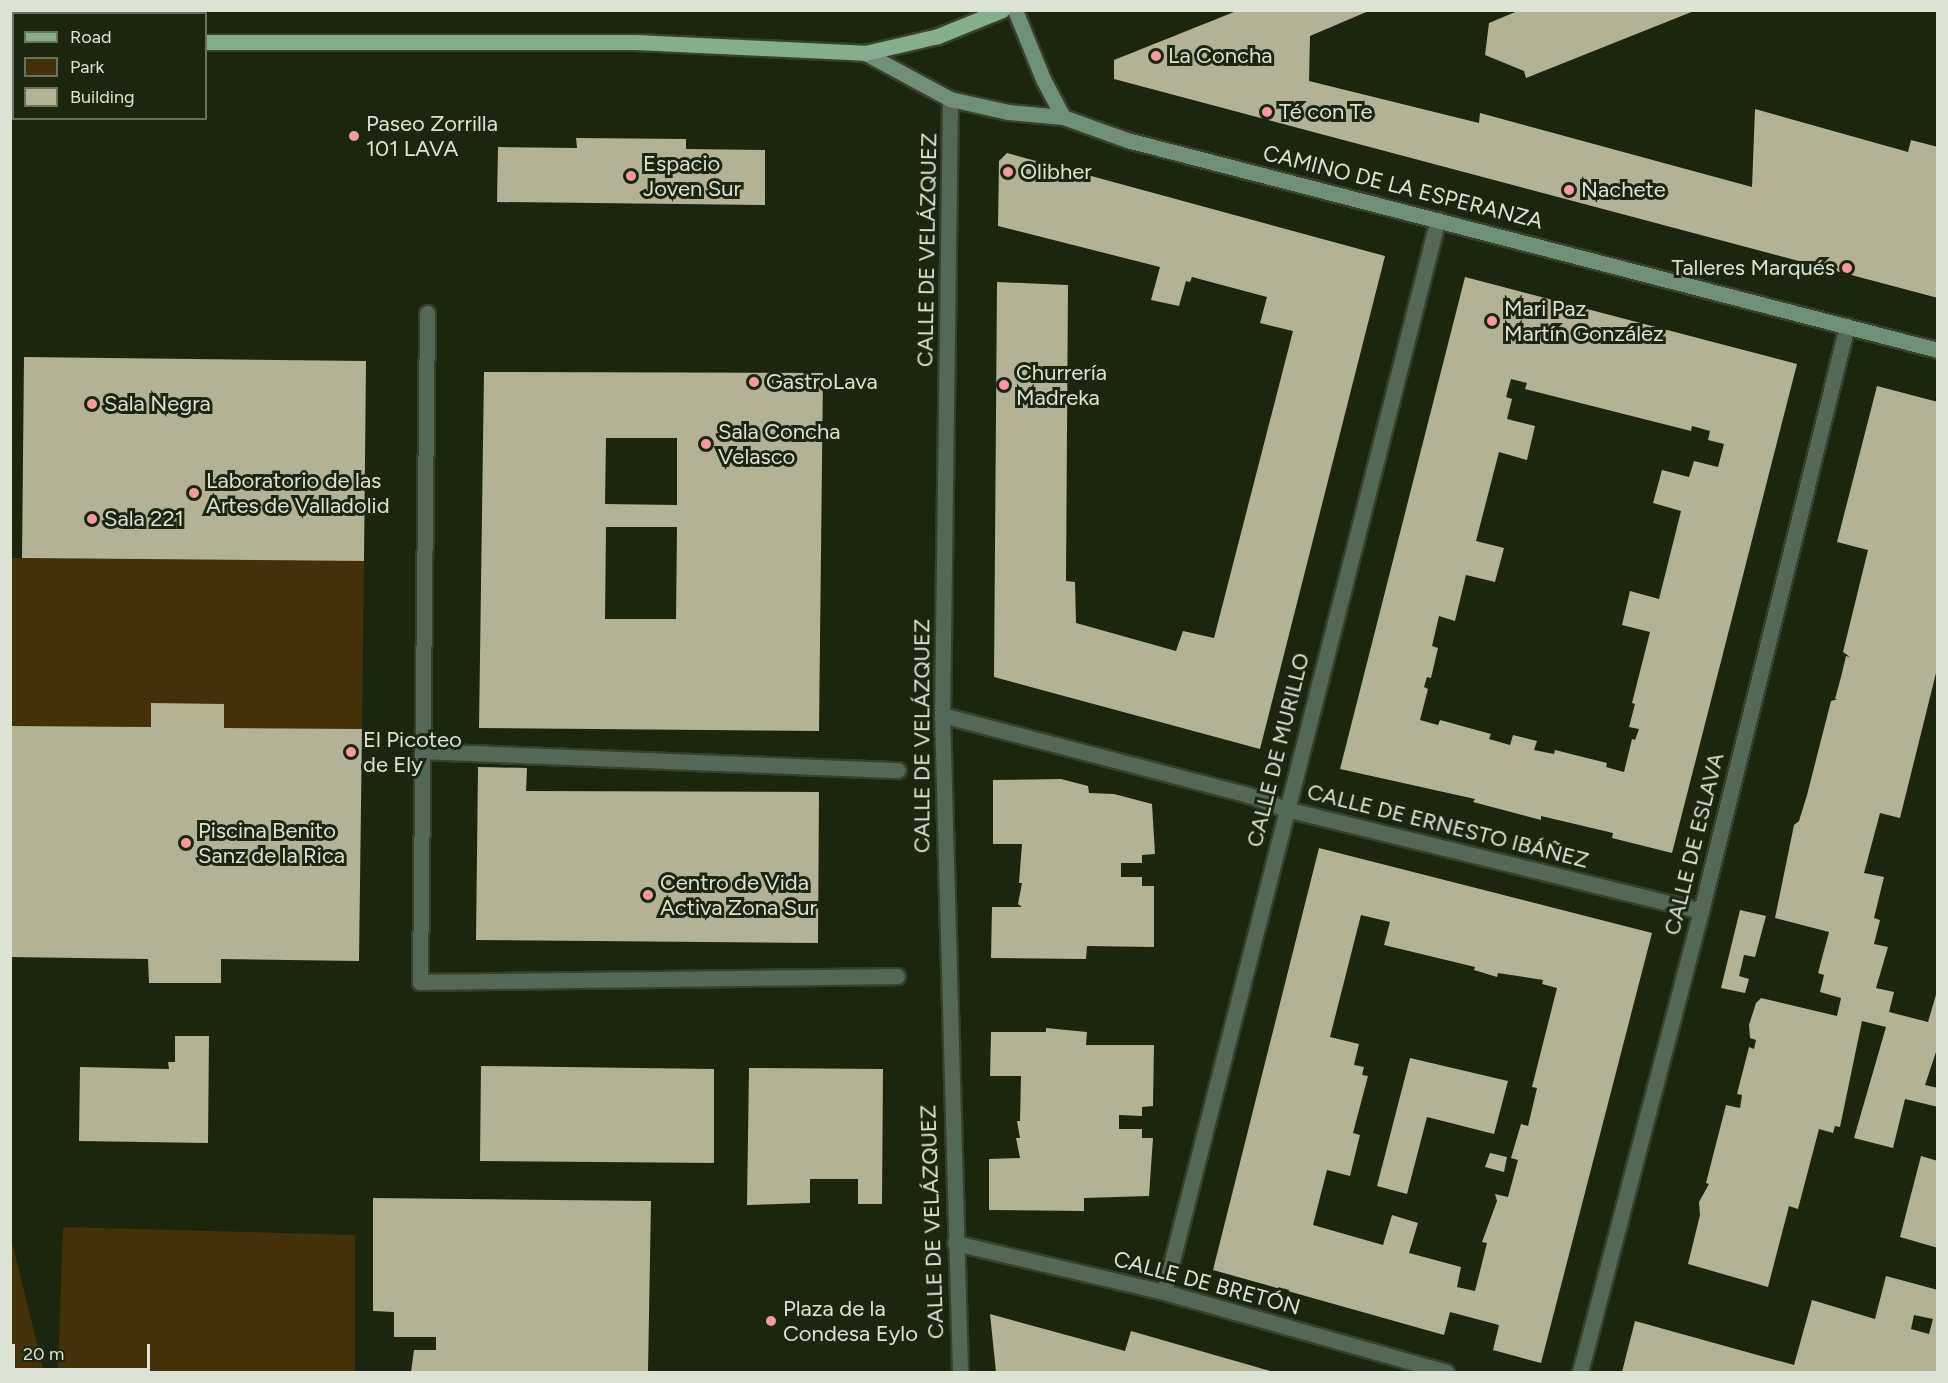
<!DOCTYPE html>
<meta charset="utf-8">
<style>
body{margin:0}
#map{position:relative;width:1948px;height:1383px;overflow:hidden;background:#1c260f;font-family:Figtree,sans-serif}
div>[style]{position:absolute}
.green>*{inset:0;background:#423109}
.building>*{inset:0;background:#b3b294}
.roads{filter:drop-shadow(2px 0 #37402b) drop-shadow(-2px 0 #37402b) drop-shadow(0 2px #37402b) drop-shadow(0 -2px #37402b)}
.street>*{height:15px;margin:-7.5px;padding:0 7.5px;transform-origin:7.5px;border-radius:7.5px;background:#546858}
.secondary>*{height:15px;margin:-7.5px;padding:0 7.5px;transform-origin:7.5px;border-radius:7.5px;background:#708f77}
.primary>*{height:15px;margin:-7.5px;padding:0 7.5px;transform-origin:7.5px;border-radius:7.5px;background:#85ae8e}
.dots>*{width:16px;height:16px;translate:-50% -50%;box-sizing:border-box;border:3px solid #1c260f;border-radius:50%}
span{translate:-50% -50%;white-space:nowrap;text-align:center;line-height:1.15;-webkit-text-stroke:6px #1c260f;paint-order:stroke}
.poi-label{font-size:22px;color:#dce3d4}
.left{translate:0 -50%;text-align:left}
.right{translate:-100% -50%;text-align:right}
.street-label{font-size:22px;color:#dce3d4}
.frame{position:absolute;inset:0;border:12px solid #dce3d4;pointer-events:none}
.legend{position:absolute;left:12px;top:12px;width:195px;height:108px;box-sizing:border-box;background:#1c260f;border:2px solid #69725e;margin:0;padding:8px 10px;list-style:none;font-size:18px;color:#dce3d4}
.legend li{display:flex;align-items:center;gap:12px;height:30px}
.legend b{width:30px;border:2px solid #69725e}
.scale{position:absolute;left:12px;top:1344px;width:138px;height:27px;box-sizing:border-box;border:3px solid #dce3d4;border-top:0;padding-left:8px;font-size:18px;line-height:21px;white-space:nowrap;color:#dce3d4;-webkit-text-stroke:4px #1c260f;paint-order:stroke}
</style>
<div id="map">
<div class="green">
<div style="clip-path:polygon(11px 558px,364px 561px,362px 729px,224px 728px,151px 704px,151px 727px,11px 726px)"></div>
<div style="clip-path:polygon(63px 1227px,355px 1235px,355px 1372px,58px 1372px)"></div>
<div style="clip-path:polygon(11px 1238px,44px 1372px,11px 1372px)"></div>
</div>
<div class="building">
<div style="clip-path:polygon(1239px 10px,1371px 10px,1310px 36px,1309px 81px,1479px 123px,1480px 113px,1752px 187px,1755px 109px,1908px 152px,1911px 140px,1938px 147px,1938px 298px,1114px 79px,1114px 60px)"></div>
<div style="clip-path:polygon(1520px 10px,1694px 10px,1694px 11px,1526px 78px,1524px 71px,1485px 55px,1489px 23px)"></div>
<div style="clip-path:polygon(576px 138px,686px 139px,686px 149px,765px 150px,765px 205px,497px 202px,498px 147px,577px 148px)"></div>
<div style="clip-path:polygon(1007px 153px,1385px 256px,1260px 749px,994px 677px,997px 282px,1068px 285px,1066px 581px,1075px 582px,1076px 623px,1176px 651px,1183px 631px,1214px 638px,1293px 331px,1260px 323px,1267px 297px,1192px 277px,1190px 282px,1186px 281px,1179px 306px,1151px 300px,1160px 267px,998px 226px,999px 161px)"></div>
<div style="clip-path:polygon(evenodd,1465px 277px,1797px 364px,1672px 853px,1612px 838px,1613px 833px,1541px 816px,1541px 820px,1473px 802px,1475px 799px,1340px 769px,1465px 277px,1511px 379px,1527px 383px,1525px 389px,1691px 431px,1692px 426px,1710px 431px,1708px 440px,1724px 444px,1718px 467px,1694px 461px,1689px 477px,1662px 470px,1653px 503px,1681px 511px,1659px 599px,1630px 591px,1622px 625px,1650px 632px,1632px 703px,1635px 704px,1629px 727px,1639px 729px,1635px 740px,1632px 739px,1624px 772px,1606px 767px,1607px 763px,1555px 750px,1554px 754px,1534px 750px,1537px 741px,1513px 735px,1510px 745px,1489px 739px,1491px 734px,1440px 720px,1438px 725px,1420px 720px,1428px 689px,1424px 687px,1427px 677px,1431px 678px,1438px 648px,1432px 646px,1439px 616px,1455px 621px,1466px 575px,1495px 582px,1504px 548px,1476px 541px,1499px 452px,1527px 460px,1535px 426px,1507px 419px,1512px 399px,1506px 397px,1511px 379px)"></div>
<div style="clip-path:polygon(24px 357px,366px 361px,364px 561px,22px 558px)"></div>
<div style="clip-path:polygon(evenodd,484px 372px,823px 373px,819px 731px,479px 728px,484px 372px,606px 438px,677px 438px,677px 505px,605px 504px,606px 438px,484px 372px,606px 527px,677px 527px,676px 619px,605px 619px,606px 527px)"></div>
<div style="clip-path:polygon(1877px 386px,1938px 402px,1938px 665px,1900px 818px,1880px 813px,1864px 873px,1884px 877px,1874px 918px,1880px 920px,1874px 944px,1888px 947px,1876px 988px,1894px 992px,1889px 1012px,1928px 1022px,1938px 988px,1938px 1046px,1925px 1085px,1938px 1088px,1938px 1107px,1905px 1099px,1893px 1148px,1854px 1138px,1886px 1027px,1862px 1021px,1840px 1127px,1835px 1126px,1833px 1133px,1819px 1129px,1798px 1209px,1789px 1206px,1768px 1287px,1688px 1264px,1700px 1215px,1699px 1202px,1709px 1184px,1706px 1183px,1726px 1105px,1740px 1108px,1742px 1095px,1737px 1094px,1749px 1047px,1754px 1049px,1756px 1040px,1750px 1038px,1749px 1025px,1756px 1003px,1761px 998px,1837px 1016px,1841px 998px,1820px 992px,1824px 975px,1818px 973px,1829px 932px,1775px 918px,1794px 825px,1799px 821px,1807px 795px,1831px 701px,1838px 699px,1835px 699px,1841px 677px,1846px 656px,1850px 657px,1843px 652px,1868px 550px,1837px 542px)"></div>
<div style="clip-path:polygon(151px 703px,224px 704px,224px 728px,362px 729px,359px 961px,221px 959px,221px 983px,149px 983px,148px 959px,10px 957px,10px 726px,151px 727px)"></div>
<div style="clip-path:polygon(478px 767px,527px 768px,526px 791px,819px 792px,818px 943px,476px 940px)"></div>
<div style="clip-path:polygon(1061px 779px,1088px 786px,1089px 793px,1114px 794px,1152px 804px,1155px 854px,1142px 855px,1142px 863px,1121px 863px,1121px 877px,1142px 877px,1142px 886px,1154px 886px,1154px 947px,1087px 946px,1086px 959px,991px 958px,992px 907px,1022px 907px,1018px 904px,1022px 883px,1019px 883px,1022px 844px,993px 844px,993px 780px)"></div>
<div style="clip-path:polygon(evenodd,1319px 848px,1652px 933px,1541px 1363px,1493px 1350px,1499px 1325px,1450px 1312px,1444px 1335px,1213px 1270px,1319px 848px,1361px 915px,1390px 922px,1384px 945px,1475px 967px,1474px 970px,1497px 977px,1498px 973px,1543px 980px,1542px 984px,1557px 988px,1532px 1087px,1537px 1088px,1528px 1126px,1521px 1124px,1511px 1158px,1518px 1160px,1508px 1197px,1495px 1194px,1497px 1201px,1482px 1242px,1487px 1243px,1475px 1291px,1457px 1287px,1461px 1267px,1409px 1253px,1418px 1223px,1392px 1215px,1383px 1245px,1313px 1225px,1327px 1170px,1350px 1176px,1360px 1135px,1353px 1133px,1368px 1076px,1362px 1075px,1364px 1067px,1354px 1065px,1359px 1044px,1330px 1037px,1361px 915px)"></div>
<div style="clip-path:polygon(1740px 910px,1766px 916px,1755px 957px,1744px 955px,1739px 976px,1749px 979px,1745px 993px,1721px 988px)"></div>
<div style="clip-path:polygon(1046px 1028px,1087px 1032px,1086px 1045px,1154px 1045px,1153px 1106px,1142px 1107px,1142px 1116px,1119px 1115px,1119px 1129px,1142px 1129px,1142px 1138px,1153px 1138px,1149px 1196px,1084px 1198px,1084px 1211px,989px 1210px,989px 1159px,1020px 1158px,1016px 1138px,1020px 1138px,1017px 1121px,1020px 1121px,1021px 1076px,990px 1076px,991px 1032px,1046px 1032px)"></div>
<div style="clip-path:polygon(175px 1036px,209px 1036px,208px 1143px,79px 1141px,80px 1067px,169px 1069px,168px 1062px,175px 1062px)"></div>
<div style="clip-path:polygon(1410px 1058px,1508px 1081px,1494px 1134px,1427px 1117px,1407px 1194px,1377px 1186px)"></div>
<div style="clip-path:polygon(481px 1066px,714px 1069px,714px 1163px,480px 1161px)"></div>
<div style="clip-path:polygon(749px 1068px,883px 1069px,882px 1204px,858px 1204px,858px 1179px,810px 1179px,810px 1203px,747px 1205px)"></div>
<div style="clip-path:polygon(1490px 1153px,1507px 1157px,1504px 1172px,1485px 1167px)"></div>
<div style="clip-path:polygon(1921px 1156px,1938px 1161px,1938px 1248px,1900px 1237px)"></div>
<div style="clip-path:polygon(373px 1198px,651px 1201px,648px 1372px,411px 1372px,414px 1350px,436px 1350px,436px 1337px,394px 1337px,394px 1312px,373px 1311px)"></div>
<div style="clip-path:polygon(evenodd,1886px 1276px,1938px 1290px,1938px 1372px,1622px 1372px,1635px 1321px,1794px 1365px,1812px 1300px,1875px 1319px,1886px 1276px,1914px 1315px,1933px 1319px,1929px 1334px,1911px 1329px,1914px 1315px)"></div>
<div style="clip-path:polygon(990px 1314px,1125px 1351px,1131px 1331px,1274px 1372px,996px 1372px)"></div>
</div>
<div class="roads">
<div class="street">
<div style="left:950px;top:99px;width:616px;rotate:90.74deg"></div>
<div style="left:942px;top:715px;width:657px;rotate:88.43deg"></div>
<div style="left:427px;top:313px;width:669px;rotate:90.6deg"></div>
<div style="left:420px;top:982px;width:477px;rotate:-0.7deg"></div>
<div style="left:942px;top:715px;width:317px;rotate:14.6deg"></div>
<div style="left:1249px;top:795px;width:40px;rotate:21deg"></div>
<div style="left:1286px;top:809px;width:427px;rotate:13.8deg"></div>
<div style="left:422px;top:751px;width:476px;rotate:2.3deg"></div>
<div style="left:955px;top:1243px;width:215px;rotate:13.2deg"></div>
<div style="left:1164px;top:1292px;width:293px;rotate:15.8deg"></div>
<div style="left:1164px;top:1292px;width:1107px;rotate:-75.68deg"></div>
<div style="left:1580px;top:1372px;width:477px;rotate:-75.3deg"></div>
<div style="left:1701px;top:911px;width:603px;rotate:-75.99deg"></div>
</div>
<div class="secondary">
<div style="left:1015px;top:10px;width:74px;rotate:67.9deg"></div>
<div style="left:1043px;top:79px;width:43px;rotate:62.2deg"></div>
<div style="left:865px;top:53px;width:97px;rotate:28.4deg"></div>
<div style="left:950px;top:99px;width:59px;rotate:12.6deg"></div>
<div style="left:1008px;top:112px;width:55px;rotate:5.2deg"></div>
<div style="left:1063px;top:117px;width:68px;rotate:19.8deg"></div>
<div style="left:1127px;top:140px;width:838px;rotate:14.52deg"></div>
</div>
<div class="primary">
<div style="left:10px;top:41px;width:4px"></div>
<div style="left:206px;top:42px;width:429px"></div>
<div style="left:635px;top:42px;width:230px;rotate:2.7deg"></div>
<div style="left:865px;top:53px;width:75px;rotate:-13.1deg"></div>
<div style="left:938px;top:36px;width:69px;rotate:-22.1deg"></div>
</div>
</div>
<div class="dots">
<div style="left:1156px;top:56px;background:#f49aa0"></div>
<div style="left:1267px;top:112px;background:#f49aa0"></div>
<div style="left:354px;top:136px;background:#f49aa0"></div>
<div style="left:1008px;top:172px;background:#f49aa0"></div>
<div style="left:631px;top:176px;background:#f49aa0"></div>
<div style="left:1569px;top:190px;background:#f49aa0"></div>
<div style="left:1847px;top:268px;background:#f49aa0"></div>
<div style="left:1492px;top:321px;background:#f49aa0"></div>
<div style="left:754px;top:382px;background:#f49aa0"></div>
<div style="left:1004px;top:385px;background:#f49aa0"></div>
<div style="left:92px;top:404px;background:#f49aa0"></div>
<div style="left:706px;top:444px;background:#f49aa0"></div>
<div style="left:194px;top:493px;background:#f49aa0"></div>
<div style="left:92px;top:519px;background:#f49aa0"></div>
<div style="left:351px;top:752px;background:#f49aa0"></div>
<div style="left:186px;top:843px;background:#f49aa0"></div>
<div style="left:648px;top:895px;background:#f49aa0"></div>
<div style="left:771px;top:1321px;background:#f49aa0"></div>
</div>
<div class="poi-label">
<span class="left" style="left:1168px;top:56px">La Concha</span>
<span class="left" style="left:1279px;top:112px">Té con Te</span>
<span class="left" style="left:366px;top:136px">Paseo Zorrilla<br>101 LAVA</span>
<span class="left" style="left:643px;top:176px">Espacio<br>Joven Sur</span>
<span class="left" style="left:1020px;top:172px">Olibher</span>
<span class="left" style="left:1581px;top:190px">Nachete</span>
<span class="right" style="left:1835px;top:268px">Talleres Marqués</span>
<span class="left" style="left:1504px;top:321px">Mari Paz<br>Martín González</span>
<span class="left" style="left:1016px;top:385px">Churrería<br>Madreka</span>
<span class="left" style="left:766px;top:382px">GastroLava</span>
<span class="left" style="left:104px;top:404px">Sala Negra</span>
<span class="left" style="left:718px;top:444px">Sala Concha<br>Velasco</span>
<span class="left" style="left:206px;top:493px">Laboratorio de las<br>Artes de Valladolid</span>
<span class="left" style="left:104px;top:519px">Sala 221</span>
<span class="left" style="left:363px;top:752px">El Picoteo<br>de Ely</span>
<span class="left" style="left:198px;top:843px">Piscina Benito<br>Sanz de la Rica</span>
<span class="left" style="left:660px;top:895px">Centro de Vida<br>Activa Zona Sur</span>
<span class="left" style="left:783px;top:1321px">Plaza de la<br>Condesa Eylo</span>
</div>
<div class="street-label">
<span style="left:1403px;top:187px;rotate:14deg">CAMINO DE LA ESPERANZA</span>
<span style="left:927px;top:250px;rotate:-89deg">CALLE DE VELÁZQUEZ</span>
<span style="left:922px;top:736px;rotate:-90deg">CALLE DE VELÁZQUEZ</span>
<span style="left:1278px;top:750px;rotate:-76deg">CALLE DE MURILLO</span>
<span style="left:1448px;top:826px;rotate:14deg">CALLE DE ERNESTO IBÁÑEZ</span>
<span style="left:1694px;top:844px;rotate:-76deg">CALLE DE ESLAVA</span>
<span style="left:932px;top:1222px;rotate:-92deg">CALLE DE VELÁZQUEZ</span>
<span style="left:1207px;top:1283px;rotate:15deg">CALLE DE BRETÓN</span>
</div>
<div class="frame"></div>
<ul class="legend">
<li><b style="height:8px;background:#85ae8e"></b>Road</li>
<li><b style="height:16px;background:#423109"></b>Park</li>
<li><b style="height:16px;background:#b3b294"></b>Building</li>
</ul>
<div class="scale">20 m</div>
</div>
